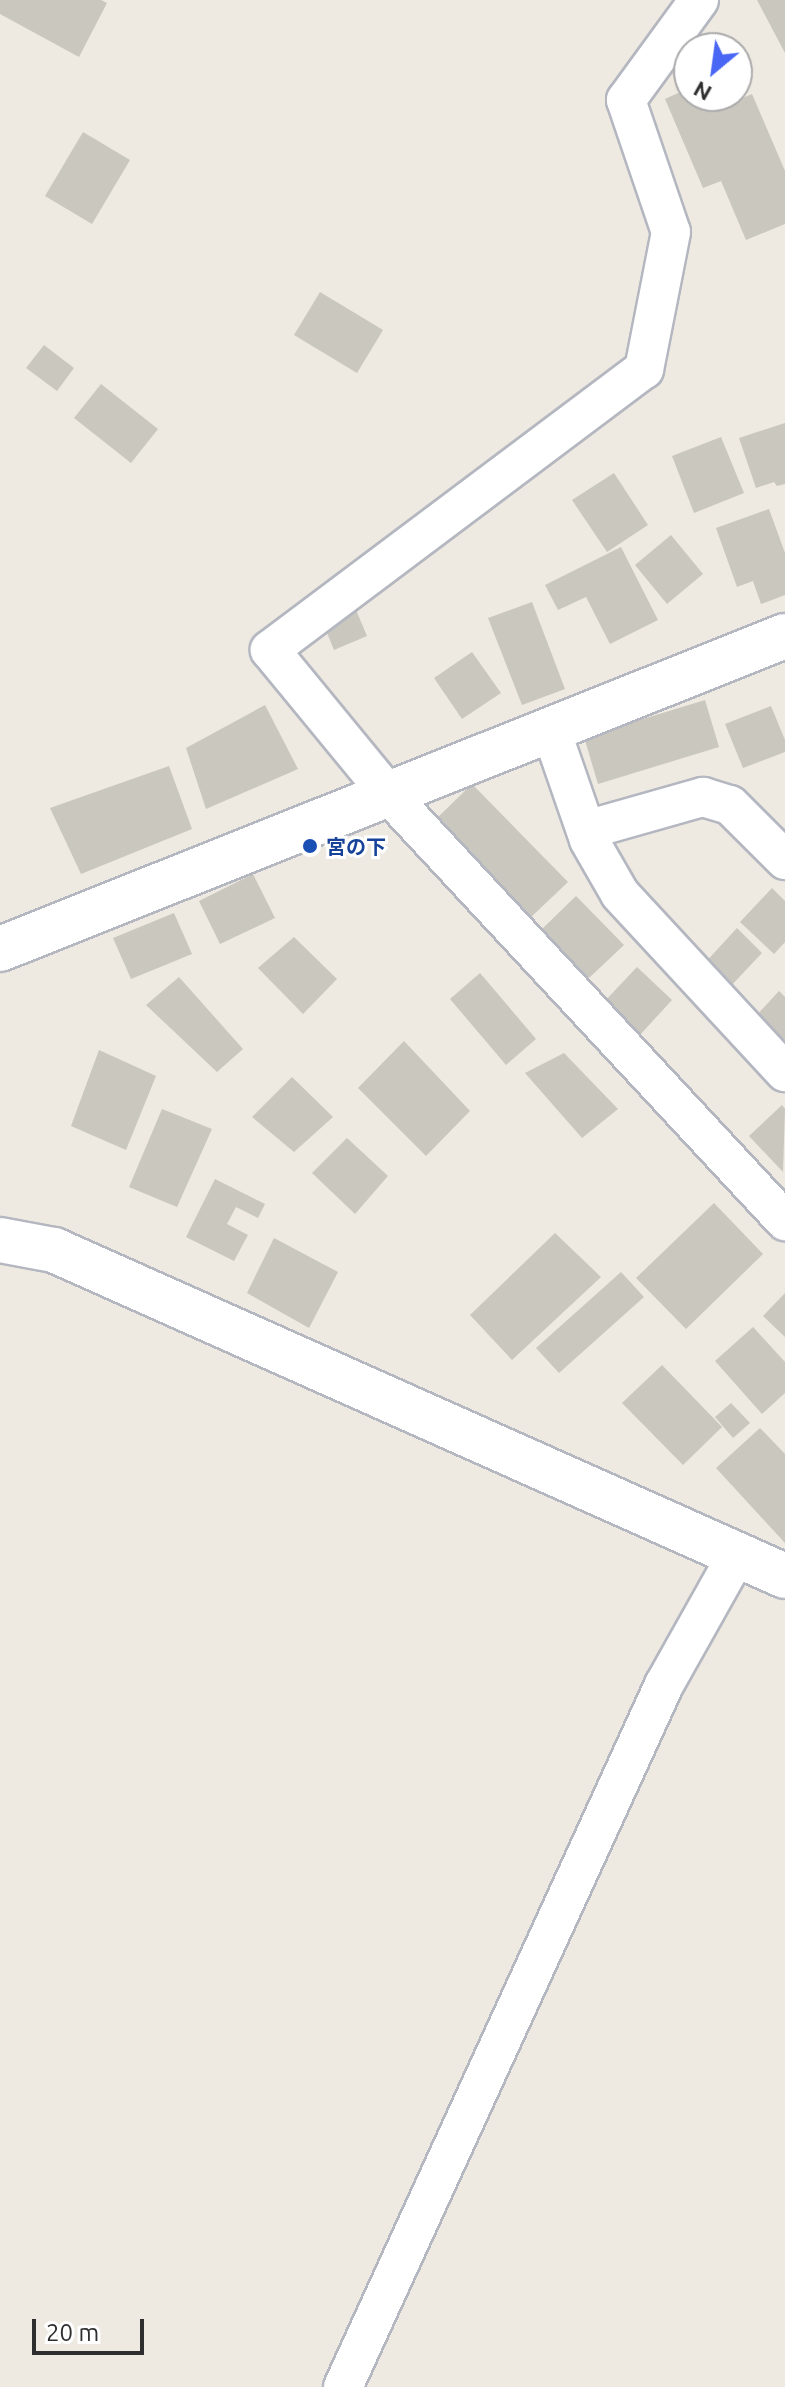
<!DOCTYPE html>
<meta charset="utf-8">
<style>
body{margin:0}
#map{position:relative;width:785px;height:2387px;overflow:hidden;background:#eee9e1;font-family:Ubuntu,"Noto Sans JP",sans-serif}
div>[style]{position:absolute}
.building>*{inset:0;background:#cac7bf}
.roads{filter:drop-shadow(2px 0 #b4b7c0) drop-shadow(-2px 0 #b4b7c0) drop-shadow(0 2px #b4b7c0) drop-shadow(0 -2px #b4b7c0)}
.minor>*{height:38px;margin:-19px;padding:0 19px;transform-origin:19px;border-radius:19px;background:#fff}
.tertiary>*{height:44px;margin:-22px;padding:0 22px;transform-origin:22px;border-radius:22px;background:#fff}
.dots>*{width:22px;height:22px;translate:-50% -50%;box-sizing:border-box;border:4px solid #fff;border-radius:50%}
span{translate:-50% -50%;white-space:nowrap;text-align:center;line-height:1.15;-webkit-text-stroke:6px #fff;paint-order:stroke}
.transit-label{font-size:20px;color:#164399;font-weight:700}
.left{translate:0 -50%;text-align:left}
.north{position:absolute;left:673px;top:32px;width:80px;height:80px;box-sizing:border-box;background:#fff;border:2px solid #ababab;border-radius:50%;rotate:209deg;font-size:22px;font-weight:700;line-height:32px;text-align:center;color:#2e2e2e}
.north::after{content:'';display:block;margin:auto;width:28px;height:36px;background:#4967f4;clip-path:polygon(50% 0,100% 100%,50% 72%,0 100%)}
.scale{position:absolute;left:32px;top:2319px;width:112px;height:36px;box-sizing:border-box;border:4px solid #2e2e2e;border-top:0;padding-left:10px;font-size:24px;line-height:28px;white-space:nowrap;color:#2e2e2e;-webkit-text-stroke:6px #fff;paint-order:stroke}
</style>
<div id="map">
<div class="building">
<div style="clip-path:polygon(0 0,101px 0,107px 3px,79px 57px,0 14px)"></div>
<div style="clip-path:polygon(757px 0,785px 0,785px 53px)"></div>
<div style="clip-path:polygon(689px 88px,689px 96px,705px 96px,712px 111px,752px 94px,785px 171px,785px 224px,746px 240px,721px 181px,703px 188px,665px 99px)"></div>
<div style="clip-path:polygon(83px 132px,130px 160px,92px 224px,45px 196px)"></div>
<div style="clip-path:polygon(320px 292px,383px 330px,357px 373px,294px 335px)"></div>
<div style="clip-path:polygon(44px 345px,74px 368px,57px 391px,26px 368px)"></div>
<div style="clip-path:polygon(101px 384px,158px 429px,131px 463px,74px 418px)"></div>
<div style="clip-path:polygon(785px 423px,785px 484px,777px 486px,774px 482px,756px 488px,739px 438px)"></div>
<div style="clip-path:polygon(721px 437px,744px 493px,694px 513px,672px 456px)"></div>
<div style="clip-path:polygon(614px 473px,648px 525px,607px 552px,572px 500px)"></div>
<div style="clip-path:polygon(769px 509px,785px 553px,785px 595px,761px 604px,753px 581px,737px 587px,716px 528px)"></div>
<div style="clip-path:polygon(671px 535px,703px 574px,667px 604px,635px 565px)"></div>
<div style="clip-path:polygon(621px 547px,658px 620px,610px 644px,586px 597px,558px 610px,545px 585px)"></div>
<div style="clip-path:polygon(532px 602px,565px 689px,522px 705px,488px 618px)"></div>
<div style="clip-path:polygon(356px 610px,367px 636px,334px 650px,323px 623px)"></div>
<div style="clip-path:polygon(472px 652px,501px 693px,462px 719px,434px 678px)"></div>
<div style="clip-path:polygon(705px 700px,719px 747px,598px 784px,584px 737px)"></div>
<div style="clip-path:polygon(265px 705px,298px 769px,206px 809px,186px 748px)"></div>
<div style="clip-path:polygon(771px 706px,785px 740px,785px 752px,743px 768px,725px 724px)"></div>
<div style="clip-path:polygon(169px 766px,192px 829px,81px 874px,50px 808px)"></div>
<div style="clip-path:polygon(472px 784px,568px 882px,529px 919px,434px 821px)"></div>
<div style="clip-path:polygon(253px 874px,275px 918px,220px 944px,199px 901px)"></div>
<div style="clip-path:polygon(772px 888px,785px 901px,785px 942px,774px 954px,740px 922px)"></div>
<div style="clip-path:polygon(576px 896px,624px 945px,589px 978px,541px 930px)"></div>
<div style="clip-path:polygon(174px 913px,192px 954px,131px 979px,113px 938px)"></div>
<div style="clip-path:polygon(737px 928px,762px 953px,729px 988px,703px 965px)"></div>
<div style="clip-path:polygon(294px 937px,337px 979px,303px 1014px,258px 968px)"></div>
<div style="clip-path:polygon(637px 967px,672px 1000px,638px 1037px,603px 1003px)"></div>
<div style="clip-path:polygon(480px 973px,536px 1039px,506px 1065px,450px 999px)"></div>
<div style="clip-path:polygon(179px 977px,243px 1049px,217px 1072px,146px 1005px)"></div>
<div style="clip-path:polygon(779px 991px,785px 997px,785px 1045px,755px 1017px)"></div>
<div style="clip-path:polygon(404px 1041px,470px 1111px,426px 1156px,358px 1088px)"></div>
<div style="clip-path:polygon(99px 1050px,156px 1076px,126px 1150px,71px 1126px)"></div>
<div style="clip-path:polygon(564px 1053px,618px 1109px,582px 1138px,525px 1073px)"></div>
<div style="clip-path:polygon(292px 1077px,333px 1117px,294px 1152px,252px 1117px)"></div>
<div style="clip-path:polygon(782px 1105px,785px 1109px,783px 1172px,749px 1136px)"></div>
<div style="clip-path:polygon(162px 1109px,212px 1129px,177px 1207px,129px 1187px)"></div>
<div style="clip-path:polygon(347px 1138px,388px 1176px,355px 1214px,312px 1173px)"></div>
<div style="clip-path:polygon(215px 1179px,265px 1204px,258px 1218px,236px 1207px,227px 1224px,248px 1235px,234px 1261px,186px 1237px)"></div>
<div style="clip-path:polygon(714px 1203px,763px 1254px,686px 1329px,636px 1278px)"></div>
<div style="clip-path:polygon(555px 1233px,601px 1277px,512px 1360px,470px 1315px)"></div>
<div style="clip-path:polygon(274px 1238px,338px 1272px,309px 1328px,247px 1293px)"></div>
<div style="clip-path:polygon(621px 1272px,644px 1297px,559px 1373px,536px 1348px)"></div>
<div style="clip-path:polygon(785px 1293px,785px 1337px,763px 1316px)"></div>
<div style="clip-path:polygon(753px 1327px,785px 1362px,785px 1393px,762px 1414px,715px 1361px)"></div>
<div style="clip-path:polygon(662px 1365px,722px 1427px,683px 1465px,622px 1403px)"></div>
<div style="clip-path:polygon(731px 1403px,750px 1423px,733px 1438px,715px 1417px)"></div>
<div style="clip-path:polygon(760px 1428px,785px 1454px,785px 1543px,716px 1468px)"></div>
</div>
<div class="roads">
<div class="minor">
<div style="left:699px;top:0;width:124px;rotate:126.1deg"></div>
<div style="left:626px;top:100px;width:139px;rotate:71.2deg"></div>
<div style="left:671px;top:232px;width:140px;rotate:101.1deg"></div>
<div style="left:644px;top:369px;width:468px;rotate:143.1deg"></div>
<div style="left:270px;top:650px;width:188px;rotate:50.6deg"></div>
<div style="left:389px;top:795px;width:582px;rotate:47.09deg"></div>
<div style="left:551px;top:730px;width:116px;rotate:70.9deg"></div>
<div style="left:589px;top:840px;width:62px;rotate:60.1deg"></div>
<div style="left:620px;top:894px;width:243px;rotate:47.2deg"></div>
<div style="left:586px;top:830px;width:122px;rotate:-15.8deg"></div>
<div style="left:703px;top:797px;width:28px;rotate:17deg"></div>
<div style="left:730px;top:805px;width:78px;rotate:45deg"></div>
<div style="left:343px;top:2387px;width:772px;rotate:-65.43deg"></div>
<div style="left:664px;top:1685px;width:149px;rotate:-60.7deg"></div>
</div>
<div class="tertiary">
<div style="left:0;top:949px;width:845px;rotate:-21.74deg"></div>
<div style="left:0;top:1240px;width:55px;rotate:10.5deg"></div>
<div style="left:54px;top:1250px;width:800px;rotate:24.04deg"></div>
</div>
</div>
<div class="dots">
<div style="left:310px;top:846px;background:#1a4fb4"></div>
</div>
<div class="transit-label">
<span class="left" style="left:326px;top:846px">宮の下</span>
</div>
<div class="north">N</div>
<div class="scale">20 m</div>
</div>
